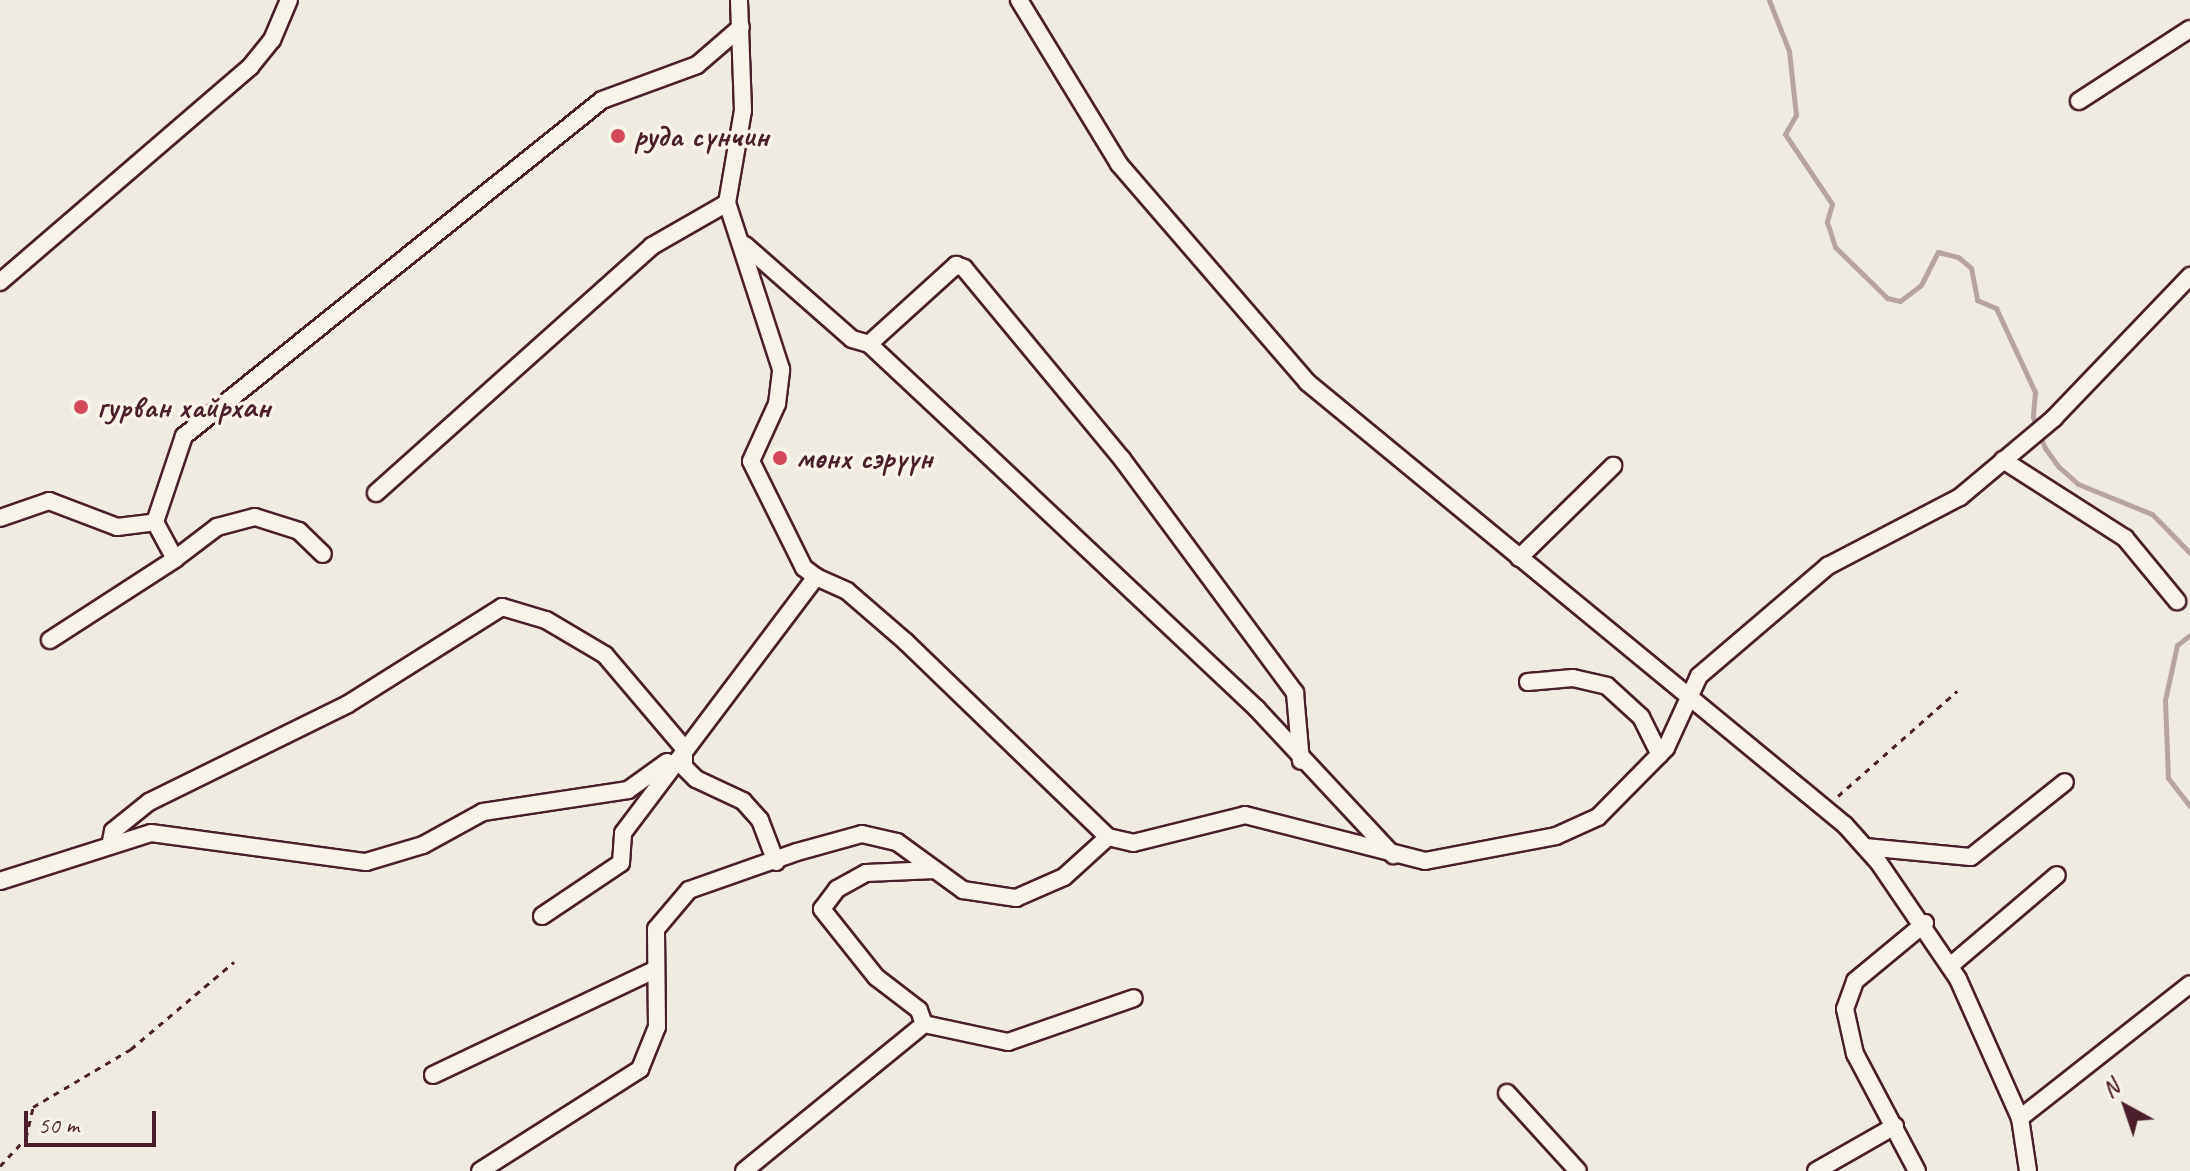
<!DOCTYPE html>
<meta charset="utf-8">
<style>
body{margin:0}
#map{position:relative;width:2190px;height:1171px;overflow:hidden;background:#f0ebe0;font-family:Caveat,sans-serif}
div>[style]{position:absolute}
.stream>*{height:5px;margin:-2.5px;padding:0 2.5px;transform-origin:2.5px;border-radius:2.5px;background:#b7a4a2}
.path>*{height:3px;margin-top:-1.5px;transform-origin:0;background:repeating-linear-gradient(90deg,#4a1f2b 0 6px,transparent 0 12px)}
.roads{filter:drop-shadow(2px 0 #4a1f2b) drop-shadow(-2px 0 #4a1f2b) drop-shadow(0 2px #4a1f2b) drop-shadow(0 -2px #4a1f2b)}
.street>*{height:16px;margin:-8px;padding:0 8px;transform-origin:8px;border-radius:8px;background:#f7f3e8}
.dots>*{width:22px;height:22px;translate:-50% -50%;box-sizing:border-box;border:4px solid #f7f3e8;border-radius:50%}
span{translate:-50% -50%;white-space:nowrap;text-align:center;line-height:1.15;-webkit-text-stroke:7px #f7f3e8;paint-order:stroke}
.poi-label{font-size:32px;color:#4a1f2b;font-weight:700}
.left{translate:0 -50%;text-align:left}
.north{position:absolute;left:2086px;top:1067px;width:80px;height:80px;-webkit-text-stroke:6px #f7f3e8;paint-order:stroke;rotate:320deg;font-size:22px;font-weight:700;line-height:32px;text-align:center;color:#4a1f2b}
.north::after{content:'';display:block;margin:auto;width:28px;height:36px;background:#4a1f2b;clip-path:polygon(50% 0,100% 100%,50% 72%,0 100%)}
.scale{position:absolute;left:24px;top:1111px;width:132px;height:36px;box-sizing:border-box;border:4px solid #4a1f2b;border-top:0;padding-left:10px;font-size:24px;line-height:28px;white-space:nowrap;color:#4a1f2b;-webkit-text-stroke:6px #f7f3e8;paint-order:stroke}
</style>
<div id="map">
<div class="stream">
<div style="left:1769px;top:0;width:55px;rotate:68.6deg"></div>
<div style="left:1789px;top:51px;width:64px;rotate:83.8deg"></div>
<div style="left:1796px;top:115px;width:22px;rotate:120deg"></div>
<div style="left:1785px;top:134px;width:84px;rotate:56.1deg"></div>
<div style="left:1832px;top:204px;width:19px;rotate:106deg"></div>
<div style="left:1827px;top:222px;width:26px;rotate:72deg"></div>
<div style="left:1835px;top:247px;width:73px;rotate:44.4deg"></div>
<div style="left:1887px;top:298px;width:13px;rotate:13deg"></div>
<div style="left:1900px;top:301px;width:26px;rotate:-37deg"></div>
<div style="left:1921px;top:285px;width:37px;rotate:-63deg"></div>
<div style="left:1938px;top:252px;width:21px;rotate:14deg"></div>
<div style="left:1958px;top:257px;width:17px;rotate:40deg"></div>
<div style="left:1971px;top:268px;width:33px;rotate:79deg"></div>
<div style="left:1977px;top:300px;width:21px;rotate:23deg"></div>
<div style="left:1996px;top:308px;width:93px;rotate:65.1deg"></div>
<div style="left:2035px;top:392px;width:25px;rotate:95deg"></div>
<div style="left:2033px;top:417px;width:33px;rotate:69deg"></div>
<div style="left:2045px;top:448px;width:24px;rotate:54deg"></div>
<div style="left:2059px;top:467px;width:25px;rotate:42deg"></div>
<div style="left:2078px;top:484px;width:80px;rotate:22.1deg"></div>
<div style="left:2152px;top:514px;width:54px;rotate:45.7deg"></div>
<div style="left:2190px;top:635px;width:16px;rotate:142deg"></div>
<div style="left:2177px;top:645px;width:56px;rotate:102.3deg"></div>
<div style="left:2165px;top:700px;width:78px;rotate:87.8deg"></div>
<div style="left:2168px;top:778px;width:36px;rotate:52deg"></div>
</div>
<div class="path">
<div style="left:1838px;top:796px;width:159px;rotate:-41.4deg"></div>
<div style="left:0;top:1166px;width:38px;rotate:-47deg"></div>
<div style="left:26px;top:1138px;width:32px;rotate:-77deg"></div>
<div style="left:33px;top:1107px;width:114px;rotate:-30.6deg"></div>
<div style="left:131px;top:1049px;width:135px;rotate:-40.2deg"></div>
</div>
<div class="roads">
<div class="street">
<div style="left:1019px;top:0;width:192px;rotate:58.6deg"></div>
<div style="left:1119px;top:164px;width:288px;rotate:49.2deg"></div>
<div style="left:1307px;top:382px;width:697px;rotate:39.47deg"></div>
<div style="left:1845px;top:825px;width:51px;rotate:48.2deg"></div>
<div style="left:1879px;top:863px;width:140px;rotate:55.7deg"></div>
<div style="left:1958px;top:979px;width:152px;rotate:66deg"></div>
<div style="left:2020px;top:1118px;width:54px;rotate:81.4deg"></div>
<div style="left:2079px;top:101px;width:132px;rotate:-33deg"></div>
<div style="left:745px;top:245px;width:142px;rotate:41.3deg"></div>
<div style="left:852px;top:339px;width:18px;rotate:16deg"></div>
<div style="left:869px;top:344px;width:146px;rotate:43.1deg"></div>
<div style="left:976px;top:444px;width:386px;rotate:43.3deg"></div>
<div style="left:1257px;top:709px;width:200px;rotate:47deg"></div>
<div style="left:0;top:282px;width:330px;rotate:-40.7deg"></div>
<div style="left:250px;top:67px;width:35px;rotate:-51deg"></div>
<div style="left:272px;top:40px;width:43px;rotate:-67deg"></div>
<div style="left:869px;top:344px;width:118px;rotate:-42.2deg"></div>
<div style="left:956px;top:265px;width:9px;rotate:21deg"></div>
<div style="left:964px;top:268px;width:248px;rotate:50.4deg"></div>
<div style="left:1122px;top:459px;width:291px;rotate:53.5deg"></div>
<div style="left:1295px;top:693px;width:68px;rotate:85deg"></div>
<div style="left:2003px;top:460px;width:145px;rotate:32.6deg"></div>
<div style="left:2125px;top:538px;width:82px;rotate:50.5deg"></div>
<div style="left:376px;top:493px;width:370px;rotate:-41.8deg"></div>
<div style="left:652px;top:246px;width:86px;rotate:-29.8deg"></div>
<div style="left:0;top:518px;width:52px;rotate:-19.1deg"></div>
<div style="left:49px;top:501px;width:73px;rotate:20.9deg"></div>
<div style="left:117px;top:527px;width:38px;rotate:-7deg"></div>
<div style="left:155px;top:522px;width:91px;rotate:-71.4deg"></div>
<div style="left:184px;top:436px;width:536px;rotate:-38.79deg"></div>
<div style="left:602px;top:100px;width:101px;rotate:-20.2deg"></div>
<div style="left:697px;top:65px;width:58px;rotate:-40.8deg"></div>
<div style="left:155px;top:522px;width:42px;rotate:61.6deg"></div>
<div style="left:175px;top:559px;width:53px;rotate:-37.3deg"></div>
<div style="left:217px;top:527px;width:39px;rotate:-15deg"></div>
<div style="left:255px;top:517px;width:46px;rotate:17.7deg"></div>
<div style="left:299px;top:531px;width:33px;rotate:44deg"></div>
<div style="left:1519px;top:558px;width:132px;rotate:-44.4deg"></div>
<div style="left:816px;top:577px;width:34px;rotate:24deg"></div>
<div style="left:847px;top:591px;width:78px;rotate:40.8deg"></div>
<div style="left:906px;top:642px;width:281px;rotate:44deg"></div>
<div style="left:50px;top:640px;width:149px;rotate:-32.9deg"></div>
<div style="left:1528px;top:682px;width:45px;rotate:-5.1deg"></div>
<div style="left:1573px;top:678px;width:35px;rotate:13deg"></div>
<div style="left:1607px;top:686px;width:46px;rotate:42.4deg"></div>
<div style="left:1641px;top:717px;width:42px;rotate:63.4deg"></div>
<div style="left:111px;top:841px;width:10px;rotate:-79deg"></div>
<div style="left:113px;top:831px;width:46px;rotate:-38.9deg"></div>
<div style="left:149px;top:802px;width:222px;rotate:-26.2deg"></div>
<div style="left:348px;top:704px;width:182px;rotate:-32.2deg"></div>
<div style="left:502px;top:607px;width:46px;rotate:16.5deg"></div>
<div style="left:546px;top:620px;width:69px;rotate:30.7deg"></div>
<div style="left:605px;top:655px;width:122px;rotate:49.7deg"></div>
<div style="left:684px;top:748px;width:19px;rotate:90deg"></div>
<div style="left:684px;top:767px;width:17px;rotate:45deg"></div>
<div style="left:696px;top:779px;width:52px;rotate:25.1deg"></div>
<div style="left:743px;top:801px;width:25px;rotate:48deg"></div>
<div style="left:760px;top:820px;width:45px;rotate:69.1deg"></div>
<div style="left:1865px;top:847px;width:106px;rotate:5.4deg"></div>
<div style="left:1971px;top:857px;width:120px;rotate:-38.6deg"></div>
<div style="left:0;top:881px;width:158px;rotate:-17.6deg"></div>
<div style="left:151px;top:833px;width:217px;rotate:7.7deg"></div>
<div style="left:366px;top:862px;width:59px;rotate:-16.6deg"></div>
<div style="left:423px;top:845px;width:68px;rotate:-28.8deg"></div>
<div style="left:483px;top:812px;width:147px;rotate:-8.6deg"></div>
<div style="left:628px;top:790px;width:48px;rotate:-35.7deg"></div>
<div style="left:542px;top:916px;width:95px;rotate:-33.9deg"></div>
<div style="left:621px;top:863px;width:30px;rotate:-86deg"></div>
<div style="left:623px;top:833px;width:321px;rotate:-53deg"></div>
<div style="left:816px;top:577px;width:15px;rotate:-143deg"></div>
<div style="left:804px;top:568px;width:119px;rotate:-116.4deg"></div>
<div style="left:751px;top:461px;width:63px;rotate:-65.5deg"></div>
<div style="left:777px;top:404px;width:35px;rotate:-83deg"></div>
<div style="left:781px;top:369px;width:175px;rotate:-108deg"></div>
<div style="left:727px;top:203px;width:94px;rotate:-80.2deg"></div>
<div style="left:743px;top:110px;width:110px;rotate:-92.1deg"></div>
<div style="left:1950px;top:966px;width:140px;rotate:-40.4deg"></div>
<div style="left:924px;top:1024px;width:86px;rotate:12.1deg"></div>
<div style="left:1008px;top:1042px;width:133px;rotate:-19.2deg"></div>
<div style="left:433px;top:1075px;width:242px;rotate:-25.4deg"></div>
<div style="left:1507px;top:1093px;width:105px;rotate:47.7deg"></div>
<div style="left:2020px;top:1118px;width:216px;rotate:-38.2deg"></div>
<div style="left:480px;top:1171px;width:190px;rotate:-32.5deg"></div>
<div style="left:640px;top:1069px;width:45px;rotate:-68deg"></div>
<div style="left:657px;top:1027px;width:98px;rotate:-90.6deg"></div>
<div style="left:656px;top:929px;width:51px;rotate:-49.8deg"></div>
<div style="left:689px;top:890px;width:114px;rotate:-19.4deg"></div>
<div style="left:797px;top:852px;width:67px;rotate:-15.5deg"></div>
<div style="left:862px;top:834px;width:36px;rotate:13deg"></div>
<div style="left:897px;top:842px;width:82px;rotate:36deg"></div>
<div style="left:963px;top:890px;width:54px;rotate:8.6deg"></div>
<div style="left:1016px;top:898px;width:52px;rotate:-23.6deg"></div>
<div style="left:1064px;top:877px;width:59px;rotate:-42.3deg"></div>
<div style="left:1108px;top:837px;width:26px;rotate:13deg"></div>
<div style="left:1133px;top:843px;width:115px;rotate:-14deg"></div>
<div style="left:1245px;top:815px;width:186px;rotate:14.3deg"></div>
<div style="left:1425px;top:861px;width:133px;rotate:-10.8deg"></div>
<div style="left:1556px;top:836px;width:46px;rotate:-24.3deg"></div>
<div style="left:1598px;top:817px;width:97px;rotate:-45.4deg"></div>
<div style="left:1666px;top:748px;width:79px;rotate:-65.4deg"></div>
<div style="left:1699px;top:676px;width:170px;rotate:-40.5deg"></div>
<div style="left:1828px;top:566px;width:149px;rotate:-27.6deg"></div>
<div style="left:1960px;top:497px;width:123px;rotate:-40deg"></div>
<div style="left:2054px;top:418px;width:197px;rotate:-46.2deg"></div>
<div style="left:744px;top:1171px;width:232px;rotate:-39.2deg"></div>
<div style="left:924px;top:1024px;width:15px;rotate:-110deg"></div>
<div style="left:919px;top:1010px;width:54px;rotate:-142.5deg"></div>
<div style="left:876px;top:977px;width:87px;rotate:-128.5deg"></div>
<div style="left:822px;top:909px;width:25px;rotate:-53deg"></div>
<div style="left:837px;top:889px;width:33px;rotate:-29deg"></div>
<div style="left:866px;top:873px;width:69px;rotate:-2.5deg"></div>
<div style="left:1816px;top:1171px;width:91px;rotate:-29.7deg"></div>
<div style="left:1917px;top:1171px;width:132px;rotate:-117.9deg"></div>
<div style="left:1855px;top:1054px;width:46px;rotate:-102.5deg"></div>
<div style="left:1845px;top:1009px;width:30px;rotate:-70deg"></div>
<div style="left:1855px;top:981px;width:91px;rotate:-39.6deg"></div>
</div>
</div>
<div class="dots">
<div style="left:618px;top:136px;background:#d1495b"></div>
<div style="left:81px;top:407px;background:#d1495b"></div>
<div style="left:780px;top:458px;background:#d1495b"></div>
</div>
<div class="poi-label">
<span class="left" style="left:634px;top:136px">руда сүнчин</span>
<span class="left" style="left:97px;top:407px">гурван хайрхан</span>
<span class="left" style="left:796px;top:458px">мөнх сэрүүн</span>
</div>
<div class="north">N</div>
<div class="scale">50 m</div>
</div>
